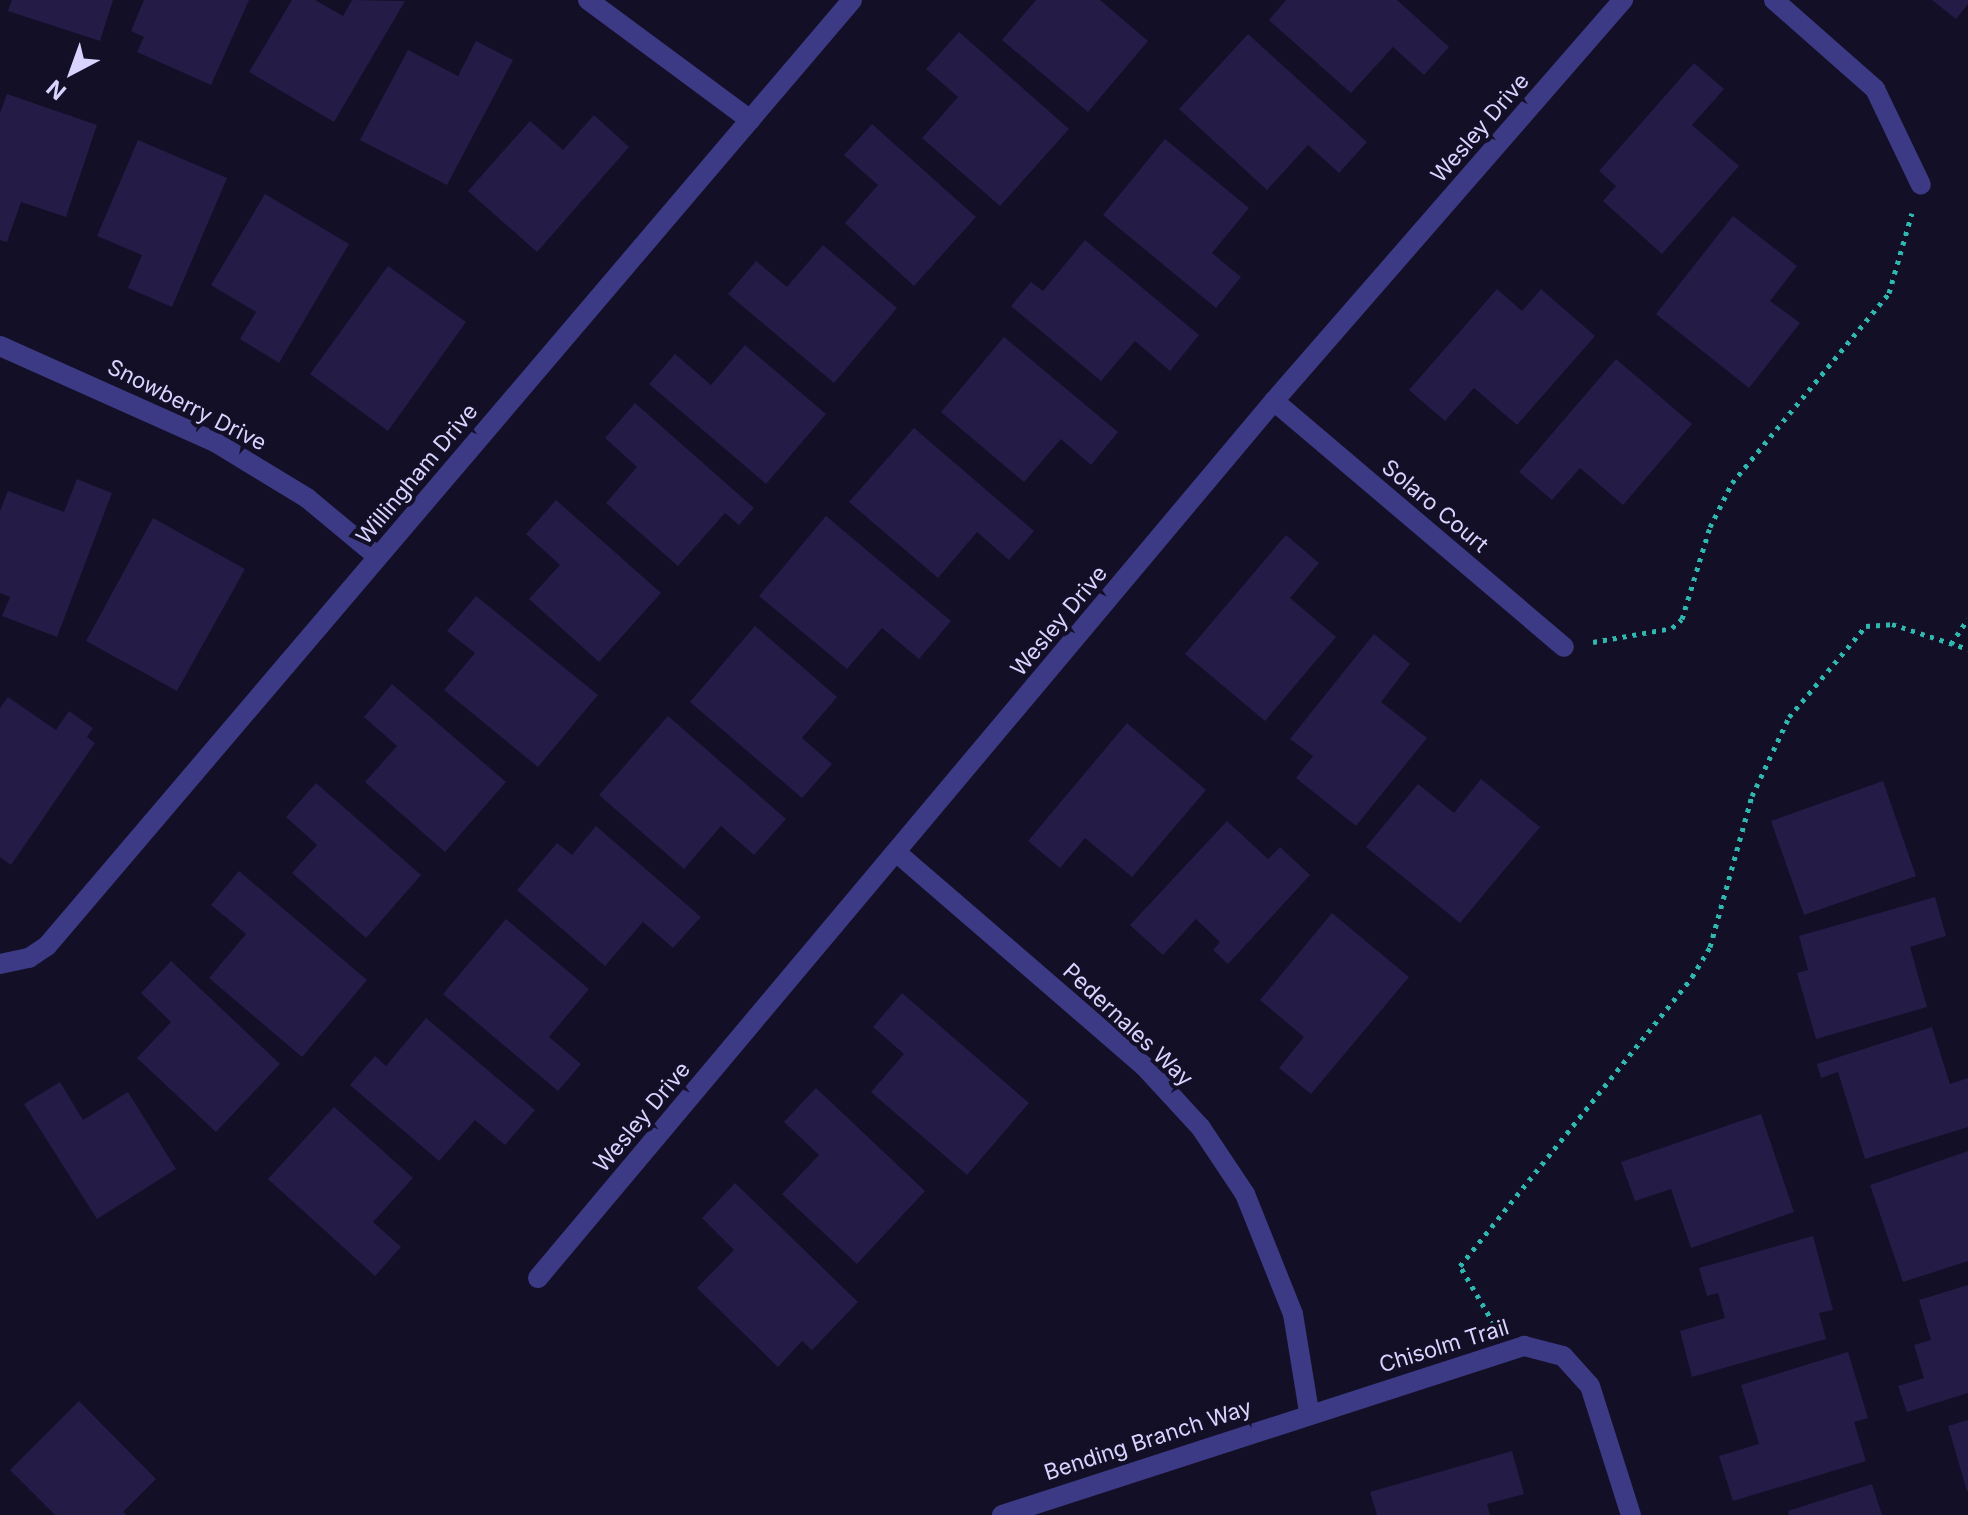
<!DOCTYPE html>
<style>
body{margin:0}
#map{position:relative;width:1968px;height:1515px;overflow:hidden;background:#130f26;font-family:Inter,sans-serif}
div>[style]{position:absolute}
.building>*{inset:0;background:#241b47}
.path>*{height:5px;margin-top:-2.5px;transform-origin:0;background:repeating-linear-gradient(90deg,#2fb8b0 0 4px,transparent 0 10px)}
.street>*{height:20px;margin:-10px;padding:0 10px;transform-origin:10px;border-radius:10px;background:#3d3a85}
span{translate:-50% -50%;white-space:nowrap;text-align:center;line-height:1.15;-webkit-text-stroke:8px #130f26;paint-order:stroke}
.street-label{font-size:22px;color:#d9d4ff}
.north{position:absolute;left:32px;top:32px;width:80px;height:80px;-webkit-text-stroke:6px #130f26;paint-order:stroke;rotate:221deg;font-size:22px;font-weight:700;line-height:32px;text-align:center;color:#d9d4ff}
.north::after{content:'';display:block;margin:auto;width:28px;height:36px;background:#d9d4ff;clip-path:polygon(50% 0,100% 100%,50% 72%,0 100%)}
</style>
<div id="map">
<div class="building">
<div style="clip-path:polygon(12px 0,113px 0,100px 41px,8px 11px)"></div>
<div style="clip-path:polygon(144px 0,249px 0,211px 85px,137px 52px,144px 37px,131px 31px)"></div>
<div style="clip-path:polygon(292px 0,315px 0,343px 16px,352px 0,405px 1px,334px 122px,249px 72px)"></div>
<div style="clip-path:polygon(1036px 0,1100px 0,1148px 41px,1088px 112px,1002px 40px)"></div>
<div style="clip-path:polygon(1286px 0,1397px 0,1449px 47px,1424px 75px,1393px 47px,1351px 93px,1269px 20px)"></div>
<div style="clip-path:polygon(1932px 0,1968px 0,1968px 4px,1956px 19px)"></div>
<div style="clip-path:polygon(959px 32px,1069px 129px,1000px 206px,922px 138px,958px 97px,926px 69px)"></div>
<div style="clip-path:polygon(1248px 34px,1367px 142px,1339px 173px,1308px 145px,1267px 190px,1179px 109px)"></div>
<div style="clip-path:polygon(476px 41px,513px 60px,447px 185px,360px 140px,408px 50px,458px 76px)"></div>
<div style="clip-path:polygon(1694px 63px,1724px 89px,1692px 125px,1739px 166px,1662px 254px,1603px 201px,1616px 186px,1599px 171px)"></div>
<div style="clip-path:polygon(7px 94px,97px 125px,66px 217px,21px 202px,7px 242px,0 240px,0 113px)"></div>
<div style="clip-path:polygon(594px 115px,629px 147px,537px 252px,468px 191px,530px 121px,563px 150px)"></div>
<div style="clip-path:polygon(872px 124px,976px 217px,914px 286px,845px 223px,878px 185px,844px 155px)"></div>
<div style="clip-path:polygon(1165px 139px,1249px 208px,1212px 253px,1241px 277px,1216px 308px,1103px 215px)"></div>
<div style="clip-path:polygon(138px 140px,227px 178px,172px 307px,128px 288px,142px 255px,97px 236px)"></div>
<div style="clip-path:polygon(265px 194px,349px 244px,279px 363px,240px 339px,256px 312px,211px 285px)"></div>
<div style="clip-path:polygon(1733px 216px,1797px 266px,1770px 301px,1800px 323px,1749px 388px,1656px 314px)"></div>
<div style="clip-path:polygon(1085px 240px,1199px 335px,1170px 371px,1135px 341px,1101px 381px,1011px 306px,1031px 282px,1043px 291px)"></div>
<div style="clip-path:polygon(823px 245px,897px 308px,834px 383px,728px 294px,756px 261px,787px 287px)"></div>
<div style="clip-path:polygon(388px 266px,466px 322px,388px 431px,310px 374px)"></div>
<div style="clip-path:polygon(1497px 289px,1522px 311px,1541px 289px,1595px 336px,1517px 425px,1474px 388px,1445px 421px,1409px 390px)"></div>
<div style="clip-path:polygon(1004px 337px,1118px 432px,1091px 465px,1061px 439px,1024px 482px,941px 412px)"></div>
<div style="clip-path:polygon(745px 345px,826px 414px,766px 484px,649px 384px,675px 354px,711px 385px)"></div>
<div style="clip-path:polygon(1616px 359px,1692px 424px,1623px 505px,1580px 468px,1552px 500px,1519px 472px)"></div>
<div style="clip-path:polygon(635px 403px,754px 508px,739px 525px,725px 513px,678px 566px,606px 503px,637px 467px,605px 438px)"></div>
<div style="clip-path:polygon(914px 428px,1034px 531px,1009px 560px,977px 532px,938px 578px,849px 502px)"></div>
<div style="clip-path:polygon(77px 479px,112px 493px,57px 637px,2px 616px,10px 597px,0 593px,0 511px,8px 491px,64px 512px)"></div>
<div style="clip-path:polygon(556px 500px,661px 593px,599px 662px,529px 599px,560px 565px,526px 534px)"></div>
<div style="clip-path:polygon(826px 516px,951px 621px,919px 659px,882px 628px,847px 669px,759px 596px)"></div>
<div style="clip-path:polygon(153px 518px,245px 569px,177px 691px,86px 641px)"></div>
<div style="clip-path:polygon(1286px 535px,1319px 563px,1290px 598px,1336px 637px,1265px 721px,1185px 654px)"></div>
<div style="clip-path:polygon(476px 596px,598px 695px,538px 767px,444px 690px,475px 653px,447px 631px)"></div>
<div style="clip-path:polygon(755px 626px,837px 697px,802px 738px,832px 764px,802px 798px,690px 702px)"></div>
<div style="clip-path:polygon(1374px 634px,1410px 664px,1381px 702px,1427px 738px,1356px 826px,1296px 778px,1313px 756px,1290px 739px)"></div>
<div style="clip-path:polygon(392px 684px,506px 782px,445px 852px,365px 782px,397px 746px,364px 717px)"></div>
<div style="clip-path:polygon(8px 697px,56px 730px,69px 711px,93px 728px,87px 737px,95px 743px,11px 865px,0 857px,0 708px)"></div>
<div style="clip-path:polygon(668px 716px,786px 819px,754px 855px,721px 826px,684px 869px,599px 795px)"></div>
<div style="clip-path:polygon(1127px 723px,1206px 790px,1132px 877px,1085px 838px,1060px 868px,1028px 841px)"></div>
<div style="clip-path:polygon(1481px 779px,1540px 827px,1460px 923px,1366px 847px,1418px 784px,1454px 813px)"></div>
<div style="clip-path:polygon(1883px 781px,1916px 876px,1804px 915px,1771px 821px)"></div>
<div style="clip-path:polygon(316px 783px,421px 875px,366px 938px,292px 873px,317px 845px,286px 817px)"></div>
<div style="clip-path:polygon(1227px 821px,1268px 859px,1280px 847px,1310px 875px,1228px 964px,1213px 950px,1220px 942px,1196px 919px,1163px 955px,1130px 925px)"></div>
<div style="clip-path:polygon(596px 826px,701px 917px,673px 948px,643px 922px,605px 966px,517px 890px,557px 843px,572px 855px)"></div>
<div style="clip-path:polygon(239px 871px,367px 980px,302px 1057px,209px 978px,246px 934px,211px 905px)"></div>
<div style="clip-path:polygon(1935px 897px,1946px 936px,1910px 947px,1927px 1007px,1816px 1039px,1797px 973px,1808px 970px,1799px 936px)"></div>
<div style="clip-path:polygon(1332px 913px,1409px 977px,1311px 1094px,1279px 1068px,1304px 1037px,1260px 1000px)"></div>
<div style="clip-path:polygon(506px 919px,589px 989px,549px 1037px,581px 1064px,558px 1091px,443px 994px)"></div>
<div style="clip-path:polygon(171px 961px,280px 1064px,216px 1132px,137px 1058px,171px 1022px,141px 993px)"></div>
<div style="clip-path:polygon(902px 993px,1029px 1103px,967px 1175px,871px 1092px,904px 1054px,873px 1027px)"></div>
<div style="clip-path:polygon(426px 1018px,535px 1110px,505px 1145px,475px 1120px,439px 1161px,350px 1085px,375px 1056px,386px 1066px)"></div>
<div style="clip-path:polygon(1932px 1027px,1950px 1084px,1968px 1078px,1968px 1127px,1865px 1159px,1838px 1072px,1821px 1078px,1817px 1064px)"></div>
<div style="clip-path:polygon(60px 1082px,83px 1120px,128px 1092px,176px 1169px,97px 1219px,24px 1104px)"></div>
<div style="clip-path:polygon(816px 1088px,925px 1191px,857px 1264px,782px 1194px,819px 1155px,784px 1122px)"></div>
<div style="clip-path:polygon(334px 1107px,413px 1178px,373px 1222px,401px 1247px,375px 1276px,268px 1179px)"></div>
<div style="clip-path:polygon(1761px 1114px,1794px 1212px,1691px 1248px,1671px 1189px,1635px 1201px,1621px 1162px)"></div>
<div style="clip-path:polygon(1968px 1151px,1968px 1261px,1903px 1282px,1870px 1185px)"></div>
<div style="clip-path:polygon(735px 1183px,858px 1302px,812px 1350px,802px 1341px,778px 1367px,697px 1288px,734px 1250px,702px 1218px)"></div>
<div style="clip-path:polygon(1813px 1236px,1833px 1310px,1819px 1313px,1826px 1339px,1692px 1377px,1680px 1331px,1725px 1318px,1718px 1293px,1707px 1296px,1699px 1268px)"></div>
<div style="clip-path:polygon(1968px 1285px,1968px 1393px,1907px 1412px,1898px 1386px,1924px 1378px,1914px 1345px,1931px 1340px,1919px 1300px)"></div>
<div style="clip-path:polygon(1848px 1352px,1868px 1418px,1854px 1422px,1866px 1461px,1733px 1501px,1719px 1456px,1759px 1444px,1741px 1385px)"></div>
<div style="clip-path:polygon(79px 1401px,156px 1479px,123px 1512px,127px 1515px,55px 1515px,10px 1470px)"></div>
<div style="clip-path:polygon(1968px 1420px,1968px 1491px,1967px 1491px,1948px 1426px)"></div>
<div style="clip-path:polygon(1512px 1451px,1524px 1494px,1487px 1504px,1490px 1515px,1377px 1515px,1370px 1492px)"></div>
<div style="clip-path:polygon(1872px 1484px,1882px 1515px,1789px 1515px,1788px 1511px)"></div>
</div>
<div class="path">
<div style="left:1593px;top:642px;width:80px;rotate:-10deg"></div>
<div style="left:1672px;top:628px;width:13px;rotate:-42deg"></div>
<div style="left:1682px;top:619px;width:96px;rotate:-73.1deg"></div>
<div style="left:1710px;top:527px;width:49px;rotate:-63.4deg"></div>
<div style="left:1732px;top:483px;width:246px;rotate:-50.4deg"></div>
<div style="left:1889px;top:293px;width:83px;rotate:-74deg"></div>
<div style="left:1951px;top:644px;width:30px;rotate:-56deg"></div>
<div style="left:1494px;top:1324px;width:67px;rotate:-120.4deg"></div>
<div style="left:1460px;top:1266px;width:371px;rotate:-51.2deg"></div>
<div style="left:1692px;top:977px;width:35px;rotate:-59deg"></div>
<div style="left:1710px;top:947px;width:157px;rotate:-74.5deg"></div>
<div style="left:1752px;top:796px;width:87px;rotate:-64.9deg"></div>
<div style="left:1789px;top:717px;width:119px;rotate:-49.8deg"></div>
<div style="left:1866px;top:626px;width:26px;rotate:-4deg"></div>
<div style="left:1892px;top:624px;width:80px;rotate:18.2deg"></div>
</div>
<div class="street">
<div style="left:588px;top:0;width:202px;rotate:36.5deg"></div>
<div style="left:1774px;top:0;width:135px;rotate:41.4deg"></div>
<div style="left:1875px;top:89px;width:106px;rotate:64.4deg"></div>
<div style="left:0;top:346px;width:235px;rotate:24.1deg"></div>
<div style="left:215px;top:442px;width:108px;rotate:31.3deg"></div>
<div style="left:307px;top:498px;width:92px;rotate:39.7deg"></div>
<div style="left:1274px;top:401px;width:380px;rotate:40.3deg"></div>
<div style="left:896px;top:852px;width:328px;rotate:40.8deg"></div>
<div style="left:1144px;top:1066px;width:84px;rotate:47.4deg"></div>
<div style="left:1201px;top:1128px;width:79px;rotate:56.3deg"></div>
<div style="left:1245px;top:1194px;width:129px;rotate:68.2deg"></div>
<div style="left:1293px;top:1314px;width:99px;rotate:80.7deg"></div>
<div style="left:0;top:964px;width:30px;rotate:-12deg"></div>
<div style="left:29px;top:958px;width:22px;rotate:-34deg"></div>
<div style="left:47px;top:946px;width:1242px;rotate:-49.6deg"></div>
<div style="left:538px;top:1278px;width:1145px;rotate:-50deg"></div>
<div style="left:1274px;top:401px;width:532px;rotate:-48.97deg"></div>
<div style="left:1002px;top:1515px;width:549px;rotate:-17.94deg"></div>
<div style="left:1524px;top:1346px;width:40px;rotate:14.4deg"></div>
<div style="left:1563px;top:1356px;width:40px;rotate:48deg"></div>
<div style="left:1590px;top:1386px;width:135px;rotate:72.4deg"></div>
</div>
<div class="street-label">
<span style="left:1480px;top:128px;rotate:-49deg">Wesley Drive</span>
<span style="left:187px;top:405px;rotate:27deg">Snowberry Drive</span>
<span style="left:417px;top:474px;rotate:-50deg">Willingham Drive</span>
<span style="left:1435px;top:506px;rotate:40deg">Solaro Court</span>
<span style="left:1059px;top:621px;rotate:-50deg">Wesley Drive</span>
<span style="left:1128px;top:1025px;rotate:43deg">Pedernales Way</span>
<span style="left:642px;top:1117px;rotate:-50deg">Wesley Drive</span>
<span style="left:1444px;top:1346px;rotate:-17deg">Chisolm Trail</span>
<span style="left:1148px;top:1440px;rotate:-18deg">Bending Branch Way</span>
</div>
<div class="north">N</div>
</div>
